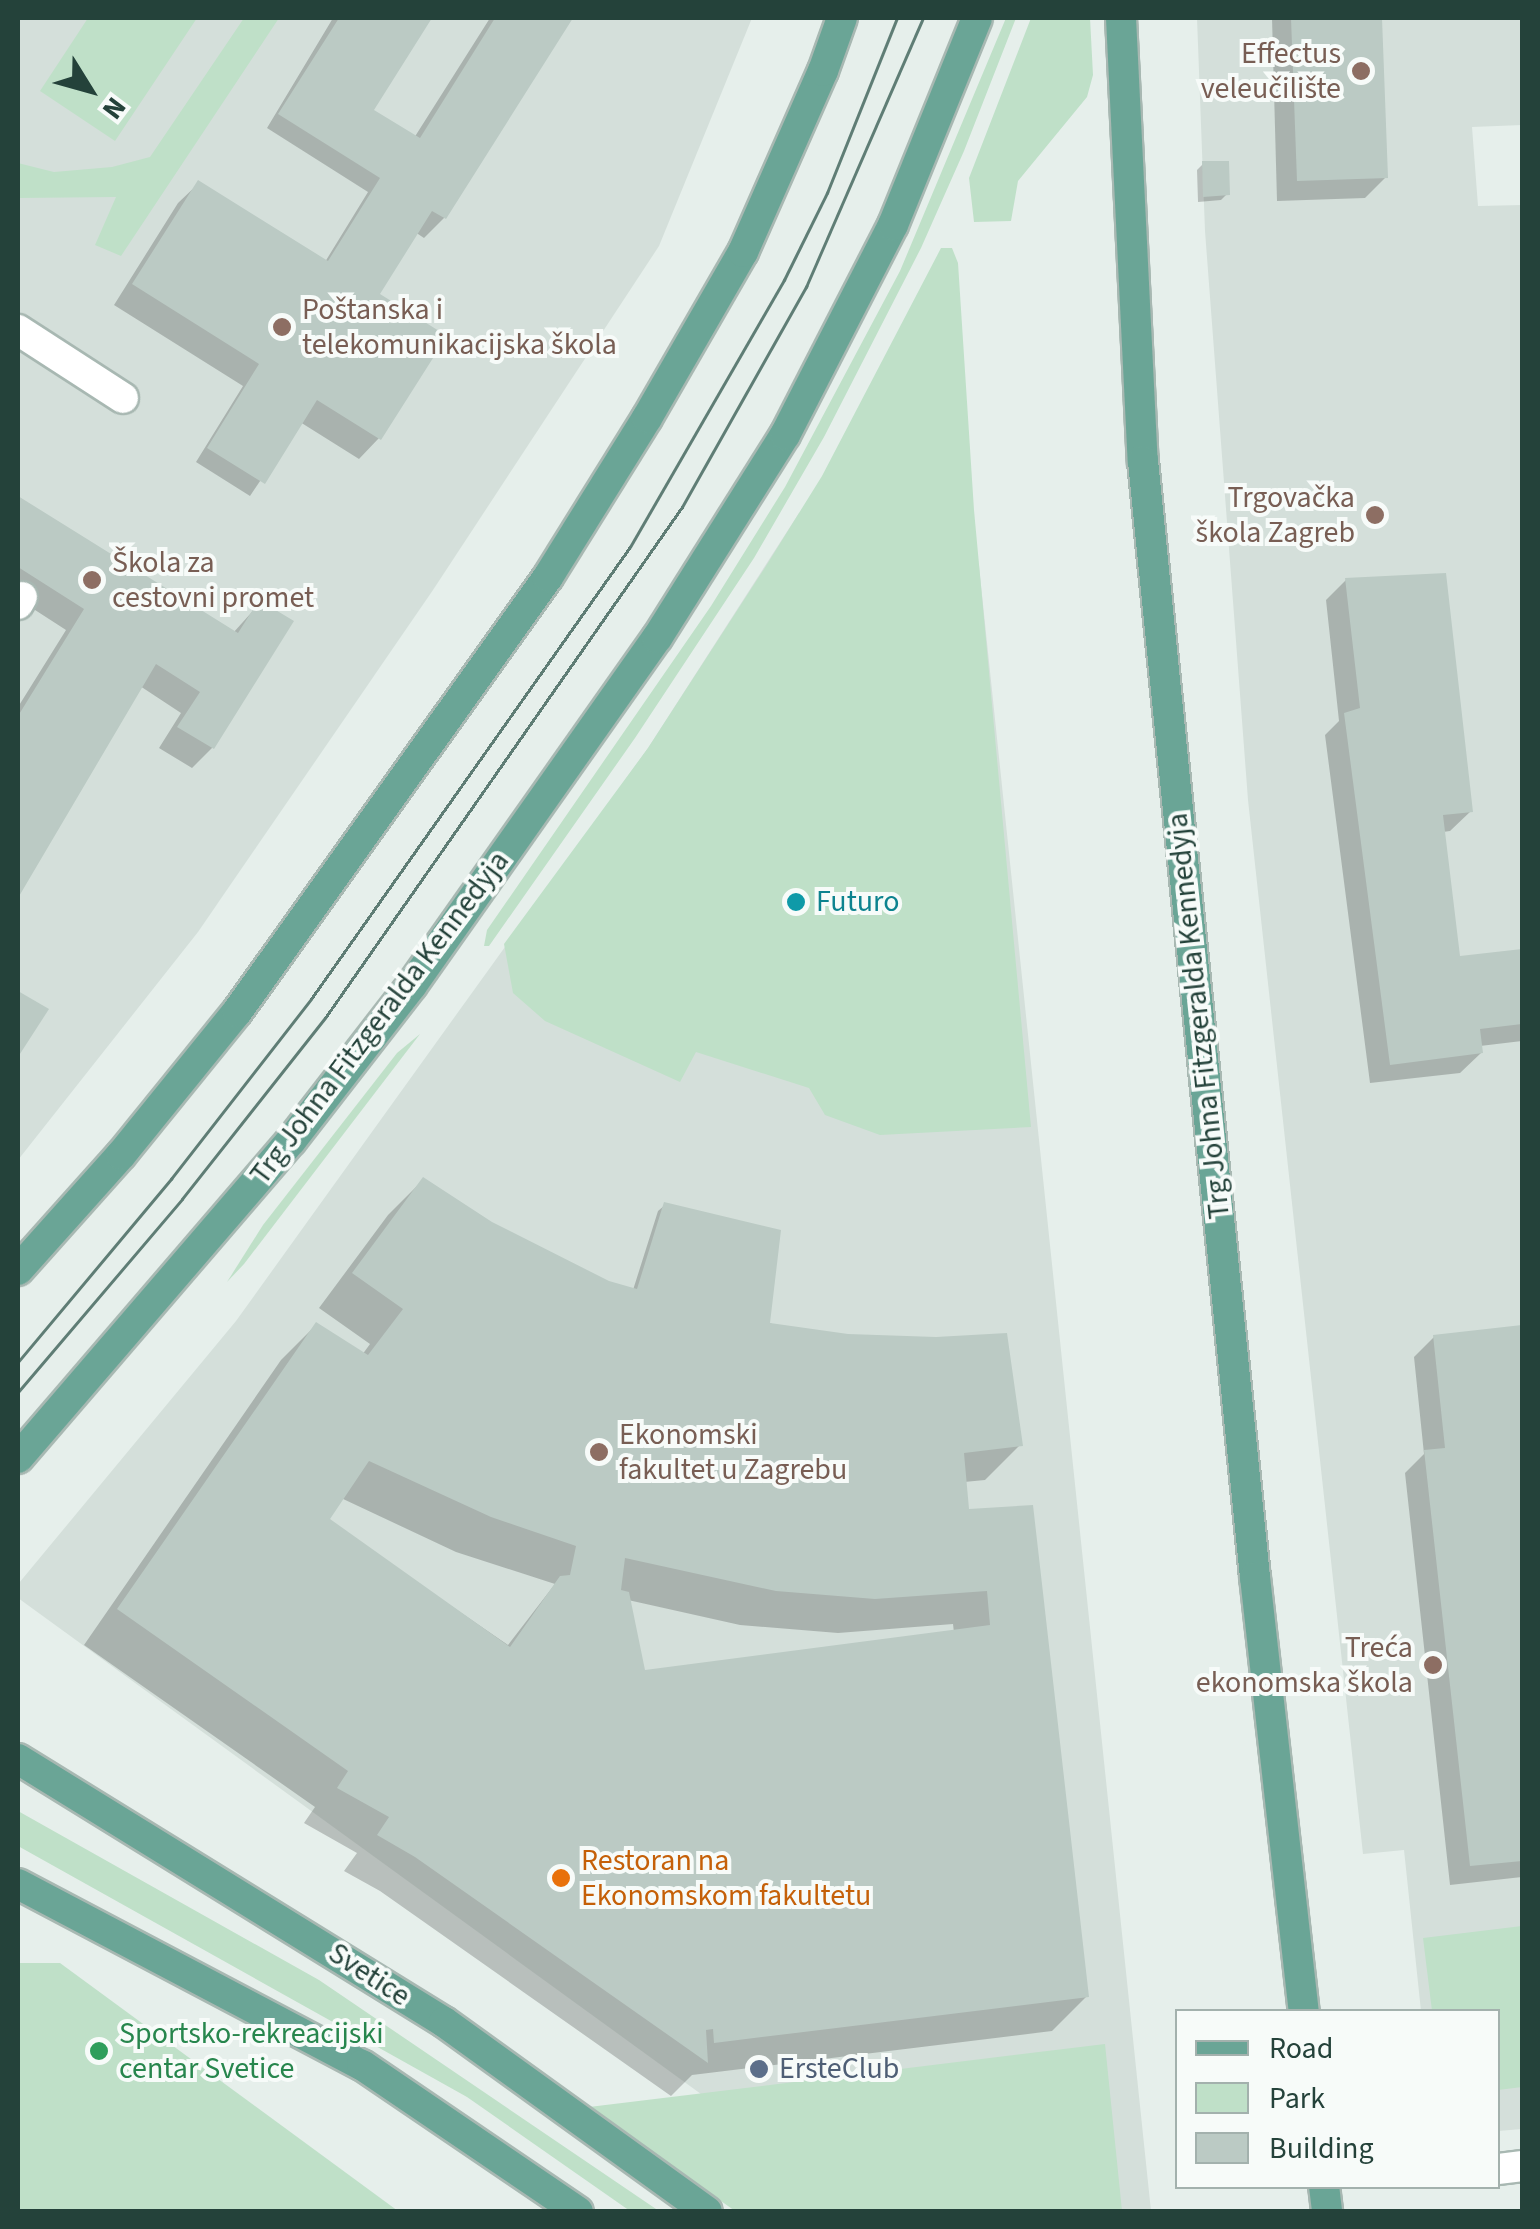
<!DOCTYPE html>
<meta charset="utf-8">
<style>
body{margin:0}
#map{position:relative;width:1540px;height:2229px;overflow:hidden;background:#e6efeb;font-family:"Source Sans 3",sans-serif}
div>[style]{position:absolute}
.built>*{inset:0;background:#d4dfda}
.green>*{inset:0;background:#bfe0c8}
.shadow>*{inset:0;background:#0003}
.building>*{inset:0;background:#bbcac4}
.roads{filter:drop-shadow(2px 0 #a8b8b2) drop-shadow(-2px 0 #a8b8b2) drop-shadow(0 2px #a8b8b2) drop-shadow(0 -2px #a8b8b2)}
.minor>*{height:30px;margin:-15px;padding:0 15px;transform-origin:15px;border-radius:15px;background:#fff}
.major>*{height:30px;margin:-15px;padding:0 15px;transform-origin:15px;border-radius:15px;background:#6aa596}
.tram>*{height:2.5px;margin:-1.25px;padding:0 1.25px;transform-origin:1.25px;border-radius:1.25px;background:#5f7d75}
.dots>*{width:28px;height:28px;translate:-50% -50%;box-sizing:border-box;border:5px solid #f7fbf9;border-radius:50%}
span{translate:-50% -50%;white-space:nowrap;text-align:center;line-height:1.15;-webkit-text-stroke:8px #f7fbf9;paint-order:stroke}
.education-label{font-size:30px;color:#785e54}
.right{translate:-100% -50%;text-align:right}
.left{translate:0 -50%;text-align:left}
.culture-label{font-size:30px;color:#0d838f}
.street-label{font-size:30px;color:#24423a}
.food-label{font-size:30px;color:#c56008}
.leisure-label{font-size:30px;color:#27864d}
.service-label{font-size:30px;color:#4e5e75}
.frame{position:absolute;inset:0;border:20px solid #24423a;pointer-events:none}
.legend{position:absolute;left:1175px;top:2009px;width:325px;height:180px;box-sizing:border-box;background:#f7fbf9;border:2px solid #a3b1ad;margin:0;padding:12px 18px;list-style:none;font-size:30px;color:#24423a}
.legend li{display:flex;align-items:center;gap:20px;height:50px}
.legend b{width:50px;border:2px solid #a3b1ad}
.north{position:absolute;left:40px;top:40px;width:100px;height:100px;-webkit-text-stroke:8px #f7fbf9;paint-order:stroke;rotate:127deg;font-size:28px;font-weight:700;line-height:40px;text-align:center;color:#24423a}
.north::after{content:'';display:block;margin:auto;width:35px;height:45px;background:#24423a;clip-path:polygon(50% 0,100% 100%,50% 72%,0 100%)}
</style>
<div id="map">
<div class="built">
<div style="clip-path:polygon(18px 18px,752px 18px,659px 246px,433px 590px,198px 932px,18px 1160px)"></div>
<div style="clip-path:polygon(1197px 18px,1522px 18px,1522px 125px,1472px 127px,1478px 206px,1522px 205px,1522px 2129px,1498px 2131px,1498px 2012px,1421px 2011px,1404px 1850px,1363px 1854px,1248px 800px,1205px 231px)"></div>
<div style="clip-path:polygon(799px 513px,979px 566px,1151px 2211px,862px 2211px,18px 1598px,19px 1583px,236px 1321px,648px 748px)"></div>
</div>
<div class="green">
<div style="clip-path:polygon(88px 18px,197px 18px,115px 141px,40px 91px)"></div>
<div style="clip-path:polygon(244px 18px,279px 18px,121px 256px,95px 245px,116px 197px,18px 198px,18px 163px,54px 172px,112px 167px,150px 157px)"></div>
<div style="clip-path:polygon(1006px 18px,1016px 18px,964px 151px,921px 248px,824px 437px,754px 558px,635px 738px,489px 946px,484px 946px,487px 930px,711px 606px,785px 487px,900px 271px)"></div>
<div style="clip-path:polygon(1031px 18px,1090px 18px,1093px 75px,1087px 97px,1018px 181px,1011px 221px,974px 222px,969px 178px)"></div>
<div style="clip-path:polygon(941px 248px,952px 248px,958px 263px,974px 510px,1031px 1127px,880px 1135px,825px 1115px,809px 1088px,696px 1052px,680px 1082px,545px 1021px,513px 993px,504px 944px,648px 748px,766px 566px,822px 476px)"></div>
<div style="clip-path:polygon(420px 1034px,244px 1264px,227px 1282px,263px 1225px,397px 1053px)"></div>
<div style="clip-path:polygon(18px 1811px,319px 1980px,659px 2211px,630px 2211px,467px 2097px,18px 1846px)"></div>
<div style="clip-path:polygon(1522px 1926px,1522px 2087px,1498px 2090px,1498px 2012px,1432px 2011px,1423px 1938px)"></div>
<div style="clip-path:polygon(18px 1963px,60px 1963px,398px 2211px,18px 2211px)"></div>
<div style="clip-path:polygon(1105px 2044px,1122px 2211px,735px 2211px,589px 2107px)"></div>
</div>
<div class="shadow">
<div style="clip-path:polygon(333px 18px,429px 18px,370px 110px,414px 138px,490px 18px,570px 18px,444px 218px,424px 238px,415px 232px,376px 294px,379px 438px,359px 459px,300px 422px,250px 496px,196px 462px,243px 386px,114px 305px,178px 203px,199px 183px,325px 262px,368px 192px,267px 128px)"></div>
<div style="clip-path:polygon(1272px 18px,1380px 18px,1386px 177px,1365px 198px,1277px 201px)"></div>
<div style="clip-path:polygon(1203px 164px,1227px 194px,1221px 200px,1198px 202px,1197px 170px)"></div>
<div style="clip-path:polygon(18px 499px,233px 633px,260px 603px,212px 748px,192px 768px,159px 748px,181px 713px,140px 686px,18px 893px,18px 707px,66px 630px,18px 599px)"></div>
<div style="clip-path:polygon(1346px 580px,1471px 811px,1450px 831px,1443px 832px,1457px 959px,1522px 951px,1522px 1041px,1480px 1046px,1481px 1053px,1460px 1073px,1370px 1083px,1325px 735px,1339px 721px,1326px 600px)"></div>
<div style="clip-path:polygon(evenodd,423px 1180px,491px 1225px,608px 1283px,633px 1290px,658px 1211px,665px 1205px,768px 1322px,1020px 1445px,985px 1480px,964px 1482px,967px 1512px,1031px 1508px,1087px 1996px,1052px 2031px,692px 2075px,671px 2096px,380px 1891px,344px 1871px,357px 1853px,304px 1823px,315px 1807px,84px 1645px,281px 1360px,316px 1325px,362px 1355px,370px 1344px,319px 1308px,388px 1215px,423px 1180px,341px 1498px,456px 1552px,555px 1584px,508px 1645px,326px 1520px,341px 1498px,423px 1180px,628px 1600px,740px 1625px,838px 1633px,953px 1624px,954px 1633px,644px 1674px,628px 1600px)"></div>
<div style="clip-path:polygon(1522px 1328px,1522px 1877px,1450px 1885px,1405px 1473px,1424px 1454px,1414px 1357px,1434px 1337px)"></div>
</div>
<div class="building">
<div style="clip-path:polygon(339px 18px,432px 18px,374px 110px,420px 138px,495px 18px,573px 18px,446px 219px,432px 211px,380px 294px,447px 336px,381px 440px,317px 400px,265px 484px,207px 448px,259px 364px,132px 284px,198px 180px,328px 261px,380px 178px,278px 114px)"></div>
<div style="clip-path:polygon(1291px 18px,1382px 18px,1388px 178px,1297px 181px)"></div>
<div style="clip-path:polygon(1202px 161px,1229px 161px,1230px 195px,1203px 197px)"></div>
<div style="clip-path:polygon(18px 496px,238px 633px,259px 600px,294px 621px,214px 749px,177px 727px,200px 692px,156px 664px,18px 898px,18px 716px,84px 609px,18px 567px)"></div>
<div style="clip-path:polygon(1446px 573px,1473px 812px,1443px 815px,1460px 956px,1522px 949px,1522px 1024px,1480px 1029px,1483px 1053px,1390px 1065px,1344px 713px,1360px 708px,1345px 578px)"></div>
<div style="clip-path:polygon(18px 991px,49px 1009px,18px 1057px)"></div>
<div style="clip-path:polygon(evenodd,423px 1177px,492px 1222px,609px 1281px,637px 1289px,664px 1202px,781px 1230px,770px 1323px,848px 1334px,936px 1337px,1007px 1333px,1023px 1446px,964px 1453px,969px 1509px,1033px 1505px,1089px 1997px,714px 2043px,713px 2029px,706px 2030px,708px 2063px,415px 1857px,377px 1835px,389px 1817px,337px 1788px,348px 1771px,117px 1609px,316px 1322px,368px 1355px,403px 1309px,352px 1273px,423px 1177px,369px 1461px,491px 1517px,576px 1546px,570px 1575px,560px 1576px,510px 1647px,330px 1519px,369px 1461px,423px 1177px,625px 1558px,776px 1591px,875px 1599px,987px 1591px,990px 1625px,645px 1670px,629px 1592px,621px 1590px,625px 1558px)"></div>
<div style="clip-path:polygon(1522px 1325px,1522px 1861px,1470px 1866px,1424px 1450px,1445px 1448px,1433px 1335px)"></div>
</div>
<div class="roads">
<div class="minor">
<div style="left:18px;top:330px;width:125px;rotate:32.9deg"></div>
<div style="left:18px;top:604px;width:8px;rotate:-60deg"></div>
<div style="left:1498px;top:2169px;width:24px;rotate:-7deg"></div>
</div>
<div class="major">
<div style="left:1121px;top:18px;width:444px;rotate:87.2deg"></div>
<div style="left:1143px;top:461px;width:1122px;rotate:84.27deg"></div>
<div style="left:1255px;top:1577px;width:438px;rotate:83.6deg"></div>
<div style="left:18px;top:1270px;width:154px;rotate:-48.2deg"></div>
<div style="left:121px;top:1155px;width:184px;rotate:-51deg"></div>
<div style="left:237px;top:1012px;width:535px;rotate:-54.44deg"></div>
<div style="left:548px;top:577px;width:187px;rotate:-58.1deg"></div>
<div style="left:647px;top:418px;width:192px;rotate:-60deg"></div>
<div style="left:743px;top:252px;width:198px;rotate:-66.2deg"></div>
<div style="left:823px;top:71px;width:56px;rotate:-70.3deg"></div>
<div style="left:18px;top:1458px;width:418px;rotate:-49.3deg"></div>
<div style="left:291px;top:1141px;width:197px;rotate:-52.2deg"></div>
<div style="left:412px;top:985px;width:425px;rotate:-54.8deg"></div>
<div style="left:657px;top:638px;width:240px;rotate:-57.8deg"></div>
<div style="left:785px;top:435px;width:236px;rotate:-62.8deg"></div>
<div style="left:893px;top:225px;width:223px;rotate:-67.9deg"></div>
<div style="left:18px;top:1759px;width:501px;rotate:31.69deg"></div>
<div style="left:444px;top:2022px;width:324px;rotate:35.8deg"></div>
<div style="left:18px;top:1884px;width:389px;rotate:27.8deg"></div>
<div style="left:362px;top:2065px;width:261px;rotate:34.2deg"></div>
<div style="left:1324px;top:2186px;width:26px;rotate:83deg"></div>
</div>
</div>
<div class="tram">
<div style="left:18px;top:1362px;width:239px;rotate:-50.1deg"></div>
<div style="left:171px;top:1179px;width:228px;rotate:-52.1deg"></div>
<div style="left:311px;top:999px;width:553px;rotate:-54.79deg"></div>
<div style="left:630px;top:547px;width:308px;rotate:-60deg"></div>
<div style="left:784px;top:280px;width:97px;rotate:-63.7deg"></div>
<div style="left:827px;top:193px;width:188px;rotate:-68.2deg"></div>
<div style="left:18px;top:1392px;width:253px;rotate:-49.6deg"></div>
<div style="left:182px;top:1199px;width:231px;rotate:-51.7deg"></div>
<div style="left:325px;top:1018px;width:623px;rotate:-55.06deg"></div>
<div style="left:682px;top:507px;width:253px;rotate:-60.6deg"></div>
<div style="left:806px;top:287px;width:293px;rotate:-66.5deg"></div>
</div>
<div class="dots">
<div style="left:1361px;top:71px;background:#8d6e63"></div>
<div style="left:282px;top:327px;background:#8d6e63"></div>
<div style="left:1375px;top:515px;background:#8d6e63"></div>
<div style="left:92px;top:580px;background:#8d6e63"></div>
<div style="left:796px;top:902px;background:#0f9aa8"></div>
<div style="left:599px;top:1452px;background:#8d6e63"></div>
<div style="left:1433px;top:1665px;background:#8d6e63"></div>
<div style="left:561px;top:1878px;background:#e8710a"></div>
<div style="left:99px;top:2051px;background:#2e9e5b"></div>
<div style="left:759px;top:2069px;background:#5c6f8a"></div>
</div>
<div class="education-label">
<span class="right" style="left:1341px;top:71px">Effectus<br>veleučilište</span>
<span class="left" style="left:302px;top:327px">Poštanska i<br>telekomunikacijska škola</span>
<span class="right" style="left:1355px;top:515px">Trgovačka<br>škola Zagreb</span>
<span class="left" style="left:112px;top:580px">Škola za<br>cestovni promet</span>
<span class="left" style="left:619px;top:1452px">Ekonomski<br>fakultet u Zagrebu</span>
<span class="right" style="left:1413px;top:1665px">Treća<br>ekonomska škola</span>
</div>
<div class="culture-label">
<span class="left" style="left:816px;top:902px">Futuro</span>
</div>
<div class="street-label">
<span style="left:1199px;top:1016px;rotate:-96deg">Trg Johna Fitzgeralda Kennedyja</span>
<span style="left:380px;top:1018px;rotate:-53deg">Trg Johna Fitzgeralda Kennedyja</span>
<span style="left:369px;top:1975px;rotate:33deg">Svetice</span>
</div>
<div class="food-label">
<span class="left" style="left:581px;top:1878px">Restoran na<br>Ekonomskom fakultetu</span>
</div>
<div class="leisure-label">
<span class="left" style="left:119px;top:2051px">Sportsko-rekreacijski<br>centar Svetice</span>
</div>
<div class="service-label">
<span class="left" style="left:779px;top:2069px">ErsteClub</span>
</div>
<div class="frame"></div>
<ul class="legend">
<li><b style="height:12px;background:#6aa596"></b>Road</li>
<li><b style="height:28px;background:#bfe0c8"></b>Park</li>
<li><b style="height:28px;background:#bbcac4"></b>Building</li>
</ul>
<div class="north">N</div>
</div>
